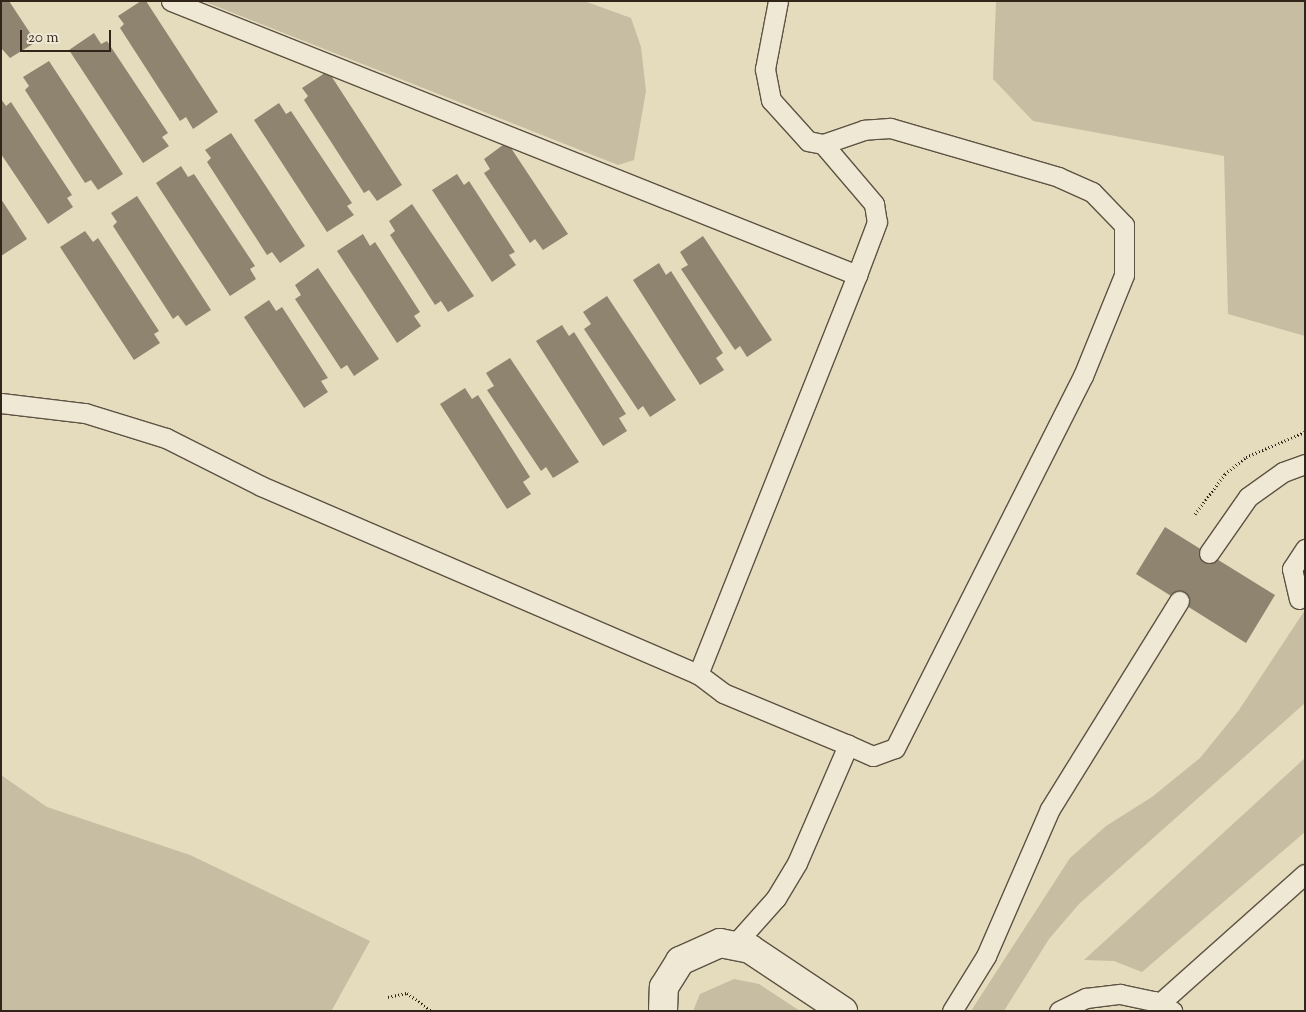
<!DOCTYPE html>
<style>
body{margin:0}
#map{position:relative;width:1306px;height:1012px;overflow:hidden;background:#e5dcbe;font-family:"Sorts Mill Goudy",serif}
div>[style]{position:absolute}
.green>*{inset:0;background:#c6bda2}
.building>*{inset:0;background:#8f846f}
.path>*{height:3px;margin-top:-1.5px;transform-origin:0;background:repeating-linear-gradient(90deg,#312419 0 1px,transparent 0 3.5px)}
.roads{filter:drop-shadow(1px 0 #5e5242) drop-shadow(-1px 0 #5e5242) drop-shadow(0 1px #5e5242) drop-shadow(0 -1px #5e5242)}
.lane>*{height:19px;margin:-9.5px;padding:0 9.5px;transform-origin:9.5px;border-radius:9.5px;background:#eee8d5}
.secondary>*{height:28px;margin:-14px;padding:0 14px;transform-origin:14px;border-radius:14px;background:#eee8d5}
span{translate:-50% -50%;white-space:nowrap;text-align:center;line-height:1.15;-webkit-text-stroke:5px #eee8d5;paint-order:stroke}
.frame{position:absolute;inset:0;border:2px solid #312419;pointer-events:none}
.scale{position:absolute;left:20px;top:30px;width:91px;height:22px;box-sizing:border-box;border:2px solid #312419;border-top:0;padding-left:6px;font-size:15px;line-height:18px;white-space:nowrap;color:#312419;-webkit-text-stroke:4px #eee8d5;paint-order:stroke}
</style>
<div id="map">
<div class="green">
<div style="clip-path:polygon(203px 1px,584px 1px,631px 18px,641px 47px,646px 91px,634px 160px,618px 165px)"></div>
<div style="clip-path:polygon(996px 1px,1305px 1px,1305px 336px,1228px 314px,1224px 156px,1033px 121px,993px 79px)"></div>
<div style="clip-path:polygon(1305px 610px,1305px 703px,1079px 904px,1049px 939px,1004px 1011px,971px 1011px,1070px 858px,1106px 826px,1152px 797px,1200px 758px,1239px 710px)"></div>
<div style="clip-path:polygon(1305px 758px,1305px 832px,1142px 972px,1114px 961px,1084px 960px)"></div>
<div style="clip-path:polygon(1px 775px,47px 807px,190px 855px,370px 941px,332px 1010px,1px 1011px)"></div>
<div style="clip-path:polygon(734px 979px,759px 984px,800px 1011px,693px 1011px,700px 994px)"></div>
</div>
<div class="building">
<div style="clip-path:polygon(1px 1px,9px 1px,36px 42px,10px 58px,1px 48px)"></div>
<div style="clip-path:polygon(141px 1px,146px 1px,218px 112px,193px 129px,186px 117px,180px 121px,120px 28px,124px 24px,118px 16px)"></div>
<div style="clip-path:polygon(94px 33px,101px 44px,107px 41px,168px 133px,162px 137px,169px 146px,143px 163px,69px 50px)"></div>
<div style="clip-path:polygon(49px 61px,123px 174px,98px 190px,91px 180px,85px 183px,25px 90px,29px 86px,23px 77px)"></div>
<div style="clip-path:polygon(328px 71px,402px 185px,377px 201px,369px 190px,364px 193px,304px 100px,308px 96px,302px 88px)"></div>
<div style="clip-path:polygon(1px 99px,6px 106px,11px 102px,72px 195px,67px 198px,73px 207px,48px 224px,1px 154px)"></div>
<div style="clip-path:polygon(279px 103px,286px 114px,291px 111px,352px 203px,347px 206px,354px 215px,327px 232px,254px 120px)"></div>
<div style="clip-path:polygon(231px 133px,305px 246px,280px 263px,272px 252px,267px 255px,207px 162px,211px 158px,205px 150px)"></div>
<div style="clip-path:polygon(507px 142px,568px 234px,543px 250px,535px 239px,530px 243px,484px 173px,490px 169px,484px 159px)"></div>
<div style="clip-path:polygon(181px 166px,188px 177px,194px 174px,255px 266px,250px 269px,256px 279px,230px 296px,156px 183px)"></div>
<div style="clip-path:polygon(457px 174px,464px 185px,469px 181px,515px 252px,509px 255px,516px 265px,492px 282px,432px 190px)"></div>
<div style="clip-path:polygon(137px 196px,211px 310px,186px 326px,178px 315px,173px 319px,113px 226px,117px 222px,111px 213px)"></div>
<div style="clip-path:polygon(1px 199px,27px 239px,1px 256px)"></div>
<div style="clip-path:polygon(412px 204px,474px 296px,448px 312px,441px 301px,435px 305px,390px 235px,395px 231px,389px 221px)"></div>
<div style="clip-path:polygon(85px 231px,93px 242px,98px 238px,159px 331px,154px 334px,160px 343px,134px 360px,60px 247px)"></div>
<div style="clip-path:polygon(363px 234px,370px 246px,375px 242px,420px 312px,414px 316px,421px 326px,397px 343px,337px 251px)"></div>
<div style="clip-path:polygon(703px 236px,772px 340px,747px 357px,740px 346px,735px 350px,681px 269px,688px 265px,680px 252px)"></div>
<div style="clip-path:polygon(659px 263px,666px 275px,671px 271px,723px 353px,716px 358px,724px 370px,700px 385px,633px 280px)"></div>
<div style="clip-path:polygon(318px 268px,379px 359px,354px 376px,347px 365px,341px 369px,295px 299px,301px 295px,295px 285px)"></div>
<div style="clip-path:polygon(607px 296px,676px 400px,650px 417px,643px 406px,638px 410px,584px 329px,591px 324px,583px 312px)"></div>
<div style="clip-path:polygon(269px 300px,276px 311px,282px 307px,328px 378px,321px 381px,328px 392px,304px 408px,244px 317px)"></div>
<div style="clip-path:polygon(562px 325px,569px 336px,574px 332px,626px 414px,619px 418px,627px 431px,603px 446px,536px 341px)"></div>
<div style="clip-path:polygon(510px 358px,579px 462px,553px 478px,546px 467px,541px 471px,487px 390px,494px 386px,486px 373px)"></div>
<div style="clip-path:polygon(465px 388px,472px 399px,478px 395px,530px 477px,523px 482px,531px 494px,507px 509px,440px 404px)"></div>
<div style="clip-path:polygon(1165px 527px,1275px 595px,1246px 643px,1136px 574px)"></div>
</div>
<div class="path">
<div style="left:1195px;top:514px;width:50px;rotate:-53.1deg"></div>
<div style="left:1225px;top:474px;width:27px;rotate:-39deg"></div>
<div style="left:1246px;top:457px;width:64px;rotate:-23deg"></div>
<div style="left:388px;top:997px;width:19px;rotate:-12deg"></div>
<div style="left:407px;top:993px;width:31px;rotate:36deg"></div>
</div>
<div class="roads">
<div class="lane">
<div style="left:171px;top:1px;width:739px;rotate:21.77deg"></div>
<div style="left:857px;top:275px;width:430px;rotate:111.7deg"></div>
<div style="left:823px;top:144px;width:79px;rotate:49.6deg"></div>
<div style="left:874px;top:204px;width:18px;rotate:81deg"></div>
<div style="left:877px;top:222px;width:57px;rotate:110.7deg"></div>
<div style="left:1px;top:403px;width:85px;rotate:6.8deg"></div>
<div style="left:85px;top:413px;width:85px;rotate:17.2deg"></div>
<div style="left:166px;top:438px;width:106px;rotate:26.8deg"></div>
<div style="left:261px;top:486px;width:476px;rotate:23.3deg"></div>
<div style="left:698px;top:674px;width:31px;rotate:37deg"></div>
<div style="left:723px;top:693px;width:135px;rotate:22.6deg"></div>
<div style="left:1209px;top:553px;width:68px;rotate:-55.1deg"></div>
<div style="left:1248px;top:497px;width:43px;rotate:-35.5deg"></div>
<div style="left:1283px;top:472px;width:23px;rotate:-20deg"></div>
<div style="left:1299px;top:599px;width:31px;rotate:-103deg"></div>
<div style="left:1292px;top:569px;width:24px;rotate:-57deg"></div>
<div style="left:735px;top:944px;width:62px;rotate:-48.3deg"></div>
<div style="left:776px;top:898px;width:41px;rotate:-59deg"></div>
<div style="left:797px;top:863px;width:129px;rotate:-66.6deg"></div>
<div style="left:848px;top:745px;width:27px;rotate:24deg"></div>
<div style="left:873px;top:756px;width:23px;rotate:-20deg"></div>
<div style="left:895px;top:748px;width:417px;rotate:-63.2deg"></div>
<div style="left:1083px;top:376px;width:109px;rotate:-67.9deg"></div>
<div style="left:1124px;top:275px;width:50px;rotate:-90deg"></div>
<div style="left:1124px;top:225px;width:46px;rotate:-134.1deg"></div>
<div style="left:1092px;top:192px;width:36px;rotate:-156deg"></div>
<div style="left:1059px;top:177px;width:176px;rotate:-163.8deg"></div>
<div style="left:890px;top:128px;width:26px;rotate:176deg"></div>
<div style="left:864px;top:130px;width:43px;rotate:161.1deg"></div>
<div style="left:823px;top:144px;width:15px;rotate:-169deg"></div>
<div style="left:808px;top:141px;width:55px;rotate:-132.1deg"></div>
<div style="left:771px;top:100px;width:32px;rotate:-101deg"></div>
<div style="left:765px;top:69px;width:69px;rotate:-79.2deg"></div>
<div style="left:1160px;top:1003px;width:194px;rotate:-41.7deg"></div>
<div style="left:952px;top:1011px;width:65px;rotate:-58.3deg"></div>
<div style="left:986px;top:956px;width:160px;rotate:-66.5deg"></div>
<div style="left:1050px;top:809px;width:245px;rotate:-58.2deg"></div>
<div style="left:1059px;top:1011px;width:30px;rotate:-26deg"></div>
<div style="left:1086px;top:998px;width:34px;rotate:-7deg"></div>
<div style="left:1120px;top:994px;width:35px;rotate:12deg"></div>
<div style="left:1154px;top:1001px;width:21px;rotate:29deg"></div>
</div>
<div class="secondary">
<div style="left:663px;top:1011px;width:24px;rotate:-88deg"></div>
<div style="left:664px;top:987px;width:31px;rotate:-58deg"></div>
<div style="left:680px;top:961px;width:44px;rotate:-24.2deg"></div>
<div style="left:720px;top:943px;width:31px;rotate:11deg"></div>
<div style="left:750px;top:949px;width:112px;rotate:33.7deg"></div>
</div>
</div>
<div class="frame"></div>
<div class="scale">20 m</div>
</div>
